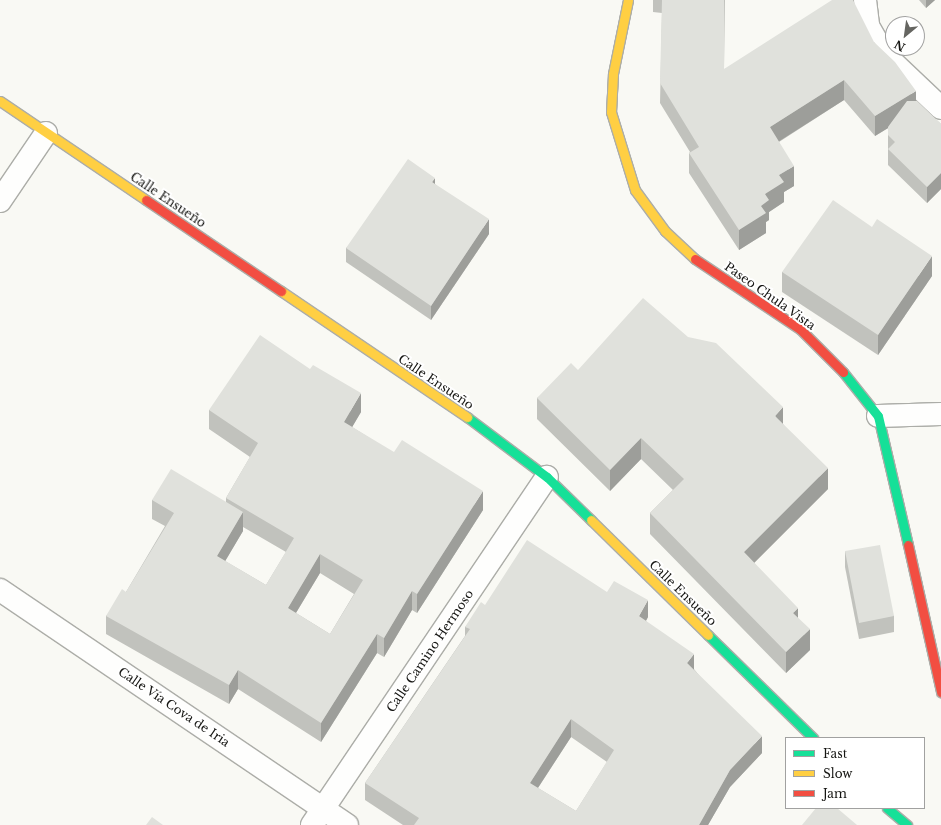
<!DOCTYPE html>
<meta charset="utf-8">
<style>
body{margin:0}
#map{position:relative;width:941px;height:825px;overflow:hidden;background:#f9f9f4;font-family:"Libre Baskerville",serif}
div>[style]{position:absolute}
.roads{filter:drop-shadow(1px 0 #acada8) drop-shadow(-1px 0 #acada8) drop-shadow(0 1px #acada8) drop-shadow(0 -1px #acada8)}
.street>*{height:22px;margin:-11px;padding:0 11px;transform-origin:11px;border-radius:11px;background:#fefefd}
.fast>*{height:9px;margin:-4.5px;padding:0 4.5px;transform-origin:4.5px;border-radius:4.5px;background:#16e098}
.slow>*{height:9px;margin:-4.5px;padding:0 4.5px;transform-origin:4.5px;border-radius:4.5px;background:#ffcf43}
.jam>*{height:9px;margin:-4.5px;padding:0 4.5px;transform-origin:4.5px;border-radius:4.5px;background:#f24e42}
.wall>*{inset:0;background:#c1c2bd}
.shaded-wall>*{inset:0;background:#9d9e9a}
.building>*{inset:0;background:#e0e1dc}
span{translate:-50% -50%;white-space:nowrap;text-align:center;line-height:1.15;-webkit-text-stroke:4px #fff;paint-order:stroke}
.street-label{font-size:12px;color:#151512}
.legend{position:absolute;left:785px;top:737px;width:140px;height:72px;box-sizing:border-box;background:#fff;border:1px solid #a1a1a0;margin:0;padding:5px 7px;list-style:none;font-size:12px;color:#151512}
.legend li{display:flex;align-items:center;gap:8px;height:20px}
.legend b{width:20px;border:1px solid #a1a1a0}
.north{position:absolute;left:885px;top:16px;width:40px;height:40px;box-sizing:border-box;background:#fff;border:1px solid #a1a1a0;border-radius:50%;rotate:209deg;font-size:11px;font-weight:700;line-height:16px;text-align:center;color:#151512}
.north::after{content:'';display:block;margin:auto;width:14px;height:18px;background:#656561;clip-path:polygon(50% 0,100% 100%,50% 72%,0 100%)}
</style>
<div id="map">
<div class="roads">
<div class="street">
<div style="left:865px;top:0;width:26px;rotate:83deg"></div>
<div style="left:868px;top:26px;width:34px;rotate:60deg"></div>
<div style="left:885px;top:55px;width:77px;rotate:43.4deg"></div>
<div style="left:0;top:201px;width:82px;rotate:-55.9deg"></div>
<div style="left:878px;top:416px;width:63px;rotate:-1.8deg"></div>
<div style="left:0;top:590px;width:419px;rotate:34.1deg"></div>
<div style="left:312px;top:825px;width:420px;rotate:-56deg"></div>
</div>
<div class="fast">
<div style="left:843px;top:372px;width:56px;rotate:51.5deg"></div>
<div style="left:878px;top:416px;width:132px;rotate:76.9deg"></div>
<div style="left:467px;top:417px;width:100px;rotate:36.9deg"></div>
<div style="left:547px;top:477px;width:62px;rotate:44.3deg"></div>
<div style="left:708px;top:635px;width:147px;rotate:44.4deg"></div>
<div style="left:887px;top:808px;width:26px;rotate:40deg"></div>
</div>
<div class="slow">
<div style="left:628px;top:0;width:76px;rotate:101.5deg"></div>
<div style="left:613px;top:74px;width:38px;rotate:93deg"></div>
<div style="left:611px;top:112px;width:82px;rotate:72.9deg"></div>
<div style="left:635px;top:190px;width:51px;rotate:53.8deg"></div>
<div style="left:665px;top:231px;width:41px;rotate:43deg"></div>
<div style="left:0;top:101px;width:176px;rotate:34.1deg"></div>
<div style="left:281px;top:291px;width:225px;rotate:34.1deg"></div>
<div style="left:591px;top:520px;width:164px;rotate:44.5deg"></div>
</div>
<div class="jam">
<div style="left:146px;top:200px;width:163px;rotate:34deg"></div>
<div style="left:695px;top:259px;width:126px;rotate:33.7deg"></div>
<div style="left:800px;top:329px;width:61px;rotate:45deg"></div>
<div style="left:908px;top:545px;width:151px;rotate:77.3deg"></div>
</div>
</div>
<div class="wall">
<div style="clip-path:polygon(653px 0,725px 0,724px 69px,874px 42px,916px 101px,941px 124px,941px 189px,927px 203px,888px 165px,888px 128px,875px 136px,844px 100px,779px 142px,794px 186px,784px 192px,784px 202px,769px 212px,769px 220px,766px 222px,766px 233px,739px 250px,689px 173px,689px 153px,690px 152px,660px 103px,662px 13px,653px 12px)"></div>
<div style="clip-path:polygon(919px 0,935px 0,926px 8px)"></div>
<div style="clip-path:polygon(435px 184px,489px 234px,431px 320px,346px 262px,346px 248px)"></div>
<div style="clip-path:polygon(782px 272px,932px 276px,878px 355px,782px 292px)"></div>
<div style="clip-path:polygon(578px 370px,783px 424px,828px 489px,754px 563px,798px 618px,810px 650px,786px 673px,650px 534px,650px 513px,673px 490px,641px 459px,610px 491px,537px 419px,537px 398px)"></div>
<div style="clip-path:polygon(evenodd,209px 410px,361px 412px,352px 427px,483px 510px,417px 613px,412px 610px,384px 657px,377px 653px,321px 742px,238px 689px,229px 704px,106px 634px,106px 616px,126px 592px,165px 526px,152px 519px,152px 500px,226px 502px,226px 498px,250px 457px,209px 429px,209px 410px,243px 527px,286px 552px,266px 585px,225px 561px,243px 531px,243px 527px,209px 410px,320px 573px,354px 594px,330px 634px,296px 613px,320px 573px)"></div>
<div style="clip-path:polygon(845px 551px,894px 616px,894px 632px,859px 639px,845px 567px)"></div>
<div style="clip-path:polygon(evenodd,485px 605px,648px 617px,646px 621px,694px 669px,762px 753px,730px 787px,708px 825px,403px 825px,365px 800px,365px 783px,465px 636px,465px 627px,485px 605px,571px 737px,607px 762px,576px 811px,538px 788px,571px 737px)"></div>
</div>
<div class="shaded-wall">
<div style="clip-path:polygon(926px 0,935px 0,926px 8px)"></div>
<div style="clip-path:polygon(844px 80px,844px 100px,770px 147px,770px 127px)"></div>
<div style="clip-path:polygon(916px 91px,916px 111px,875px 136px,875px 116px)"></div>
<div style="clip-path:polygon(794px 166px,794px 186px,784px 192px,784px 202px,769px 212px,769px 220px,766px 222px,766px 233px,739px 250px,739px 230px,761px 206px,765px 194px,779px 175px)"></div>
<div style="clip-path:polygon(941px 173px,941px 189px,927px 203px,927px 187px)"></div>
<div style="clip-path:polygon(435px 178px,435px 193px,432px 182px)"></div>
<div style="clip-path:polygon(489px 219px,489px 234px,431px 320px,431px 306px)"></div>
<div style="clip-path:polygon(932px 256px,932px 276px,878px 355px,878px 335px)"></div>
<div style="clip-path:polygon(361px 393px,361px 412px,344px 441px,344px 422px)"></div>
<div style="clip-path:polygon(783px 407px,783px 428px,775px 416px)"></div>
<div style="clip-path:polygon(641px 438px,641px 459px,610px 491px,610px 470px)"></div>
<div style="clip-path:polygon(828px 468px,828px 489px,744px 573px,744px 552px)"></div>
<div style="clip-path:polygon(483px 491px,483px 510px,417px 613px,417px 594px)"></div>
<div style="clip-path:polygon(243px 512px,243px 531px,217px 575px,217px 556px)"></div>
<div style="clip-path:polygon(320px 554px,320px 573px,288px 626px,288px 608px)"></div>
<div style="clip-path:polygon(412px 591px,412px 610px,384px 657px,384px 638px)"></div>
<div style="clip-path:polygon(648px 600px,648px 617px,639px 633px,639px 616px)"></div>
<div style="clip-path:polygon(798px 608px,798px 629px,793px 613px)"></div>
<div style="clip-path:polygon(810px 629px,810px 650px,786px 673px,786px 652px)"></div>
<div style="clip-path:polygon(377px 634px,377px 653px,321px 742px,321px 723px)"></div>
<div style="clip-path:polygon(694px 654px,694px 671px,687px 663px)"></div>
<div style="clip-path:polygon(238px 670px,238px 689px,229px 704px,229px 685px)"></div>
<div style="clip-path:polygon(571px 719px,571px 737px,530px 800px,530px 783px)"></div>
<div style="clip-path:polygon(762px 736px,762px 753px,730px 787px,708px 825px,699px 825px,730px 770px)"></div>
</div>
<div class="building">
<div style="clip-path:polygon(662px 0,724px 0,724px 69px,832px 0,853px 0,874px 42px,895px 62px,916px 91px,875px 116px,844px 80px,770px 127px,794px 166px,779px 175px,784px 182px,765px 194px,769px 200px,761px 206px,766px 213px,739px 230px,689px 153px,699px 147px,660px 83px)"></div>
<div style="clip-path:polygon(907px 101px,917px 101px,941px 124px,941px 173px,927px 187px,888px 149px,895px 142px,888px 135px,888px 127px)"></div>
<div style="clip-path:polygon(408px 159px,435px 178px,432px 182px,489px 219px,431px 306px,346px 248px)"></div>
<div style="clip-path:polygon(833px 200px,872px 227px,877px 219px,932px 256px,878px 335px,782px 272px)"></div>
<div style="clip-path:polygon(643px 298px,688px 337px,716px 343px,783px 407px,775px 416px,828px 468px,744px 552px,798px 608px,793px 613px,810px 629px,786px 652px,650px 513px,684px 479px,641px 438px,610px 470px,537px 398px,571px 363px,578px 370px)"></div>
<div style="clip-path:polygon(evenodd,260px 335px,310px 369px,313px 365px,361px 393px,344px 422px,394px 452px,402px 440px,483px 491px,417px 594px,412px 591px,384px 638px,377px 634px,321px 723px,238px 670px,229px 685px,106px 616px,122px 589px,126px 592px,174px 513px,152px 500px,171px 469px,243px 512px,217px 556px,266px 585px,294px 538px,226px 498px,258px 443px,209px 410px,260px 335px,320px 554px,363px 580px,330px 634px,288px 608px,320px 554px)"></div>
<div style="clip-path:polygon(evenodd,527px 540px,607px 592px,614px 581px,648px 600px,639px 616px,694px 654px,687px 663px,762px 736px,730px 770px,699px 825px,414px 825px,419px 818px,365px 783px,470px 629px,465px 627px,481px 602px,485px 605px,527px 540px,571px 719px,614px 750px,576px 811px,530px 783px,571px 719px)"></div>
<div style="clip-path:polygon(880px 545px,894px 616px,859px 623px,845px 551px)"></div>
<div style="clip-path:polygon(816px 808px,837px 808px,857px 825px,802px 825px)"></div>
<div style="clip-path:polygon(152px 817px,163px 825px,146px 825px)"></div>
</div>
<div class="street-label">
<span style="left:168px;top:200px;rotate:34deg">Calle Ensueño</span>
<span style="left:770px;top:296px;rotate:35deg">Paseo Chula Vista</span>
<span style="left:436px;top:382px;rotate:34deg">Calle Ensueño</span>
<span style="left:683px;top:593px;rotate:44deg">Calle Ensueño</span>
<span style="left:430px;top:651px;rotate:-56deg">Calle Camino Hermoso</span>
<span style="left:174px;top:707px;rotate:34deg">Calle Vía Cova de Iria</span>
</div>
<ul class="legend">
<li><b style="height:5px;background:#16e098"></b>Fast</li>
<li><b style="height:5px;background:#ffcf43"></b>Slow</li>
<li><b style="height:5px;background:#f24e42"></b>Jam</li>
</ul>
<div class="north">N</div>
</div>
